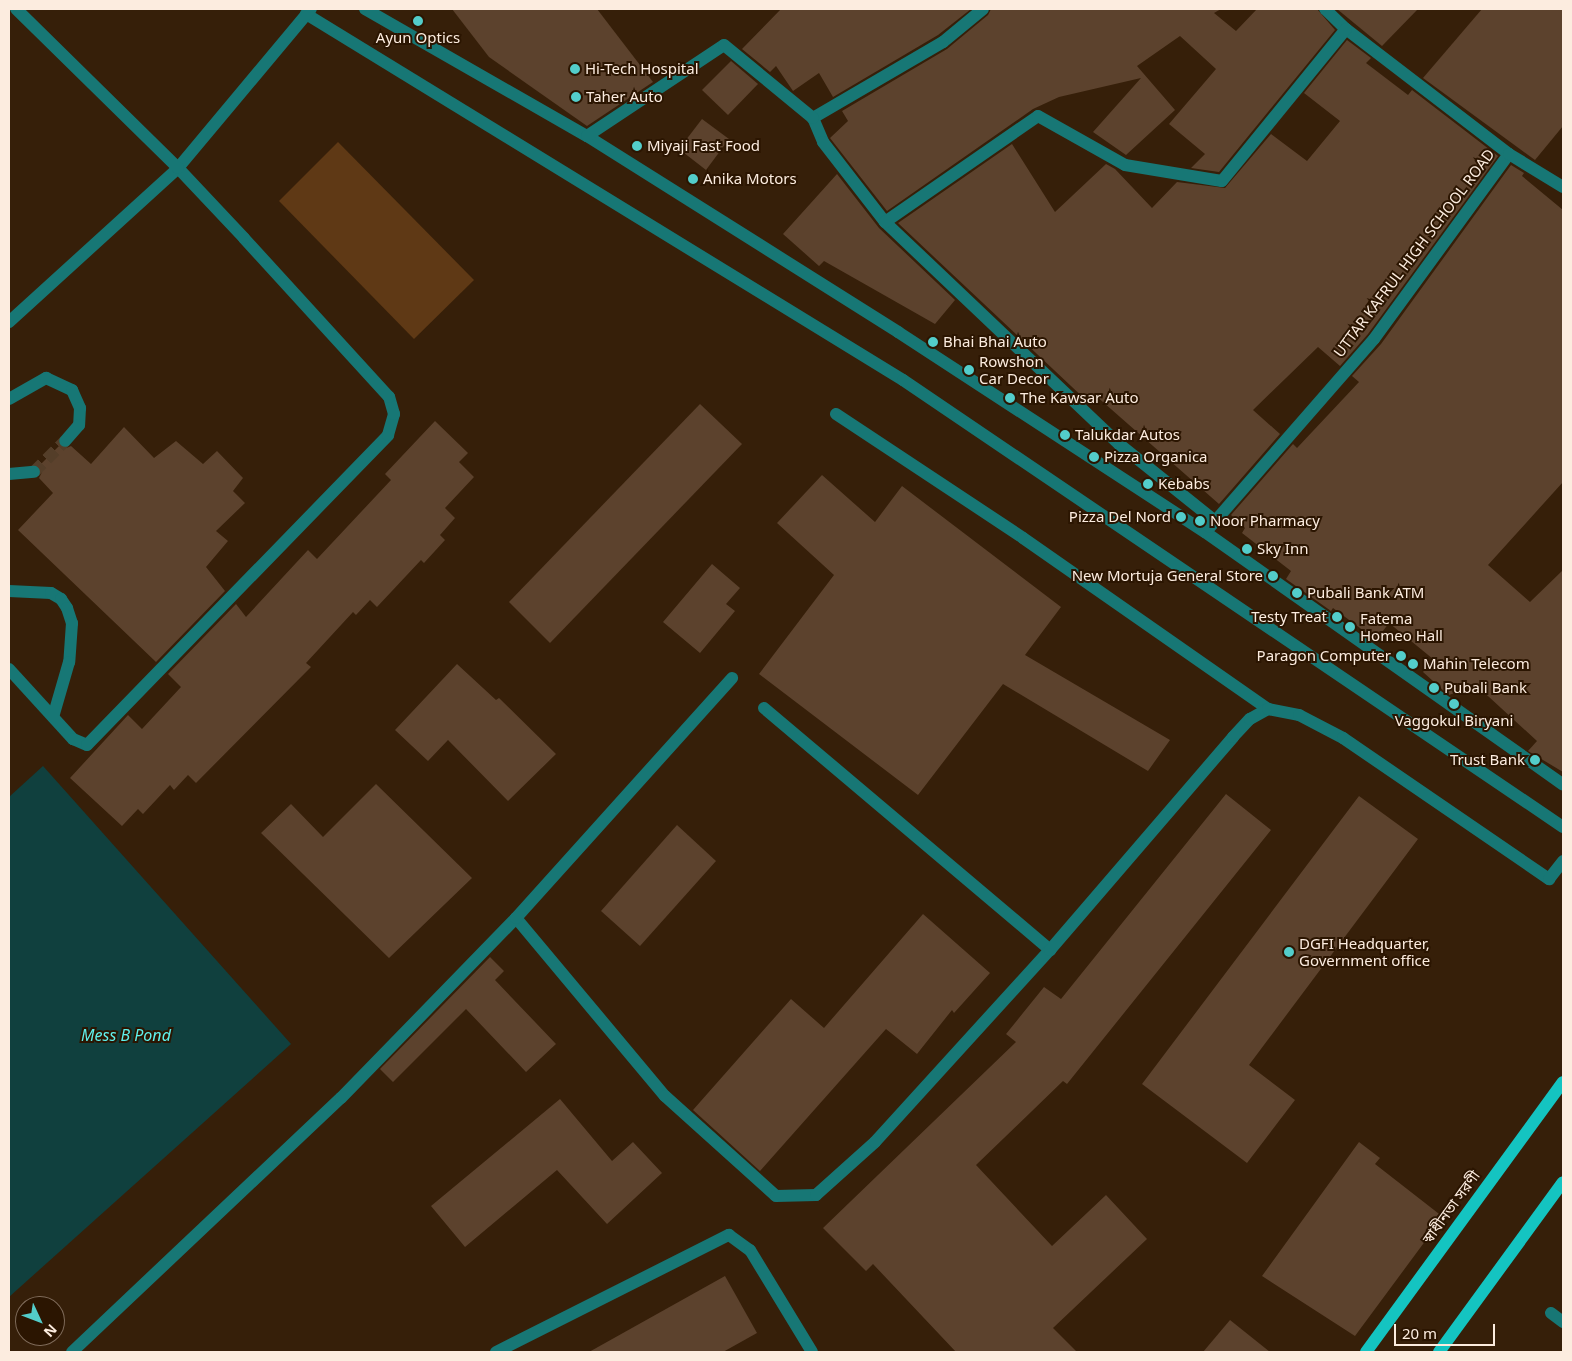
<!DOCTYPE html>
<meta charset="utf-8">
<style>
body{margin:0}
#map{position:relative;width:1572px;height:1361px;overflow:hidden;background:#361f09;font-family:"Noto Sans","Noto Sans Bengali",sans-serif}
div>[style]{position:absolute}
.green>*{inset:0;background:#5f3915}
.water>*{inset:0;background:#10403e}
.building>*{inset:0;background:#5c422d}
.minor-tunnel>*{height:12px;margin-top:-6px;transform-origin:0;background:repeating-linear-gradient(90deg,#543e29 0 12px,transparent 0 18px)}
.minor>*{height:12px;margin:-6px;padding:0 6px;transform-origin:6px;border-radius:6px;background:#177775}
.major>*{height:12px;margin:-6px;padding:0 6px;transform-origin:6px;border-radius:6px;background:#14c4c1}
.dots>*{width:14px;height:14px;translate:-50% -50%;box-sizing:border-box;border:2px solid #2b1501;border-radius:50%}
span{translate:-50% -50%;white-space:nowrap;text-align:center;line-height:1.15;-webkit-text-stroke:4px #2b1501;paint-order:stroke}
.poi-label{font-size:15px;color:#fcecdf}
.left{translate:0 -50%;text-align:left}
.right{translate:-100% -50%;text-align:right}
.street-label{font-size:15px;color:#fcecdf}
.water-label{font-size:16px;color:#5ff0ec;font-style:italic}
.frame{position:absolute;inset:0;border:10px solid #fcecdf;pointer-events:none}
.north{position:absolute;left:15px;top:1296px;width:50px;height:50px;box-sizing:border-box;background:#2b1501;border:1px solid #7f6b5a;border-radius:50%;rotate:133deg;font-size:14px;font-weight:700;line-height:20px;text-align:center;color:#fcecdf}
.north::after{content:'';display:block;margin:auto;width:18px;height:22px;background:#53cdca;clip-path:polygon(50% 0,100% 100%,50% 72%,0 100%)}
.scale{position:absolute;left:1394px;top:1324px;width:101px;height:22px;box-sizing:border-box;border:2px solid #fcecdf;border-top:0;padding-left:6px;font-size:15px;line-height:18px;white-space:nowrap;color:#fcecdf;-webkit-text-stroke:4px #2b1501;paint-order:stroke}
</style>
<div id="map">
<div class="green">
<div style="clip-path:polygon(338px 142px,474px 280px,414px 339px,279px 201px)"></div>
</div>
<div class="water">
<div style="clip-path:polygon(43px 766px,291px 1044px,9px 1297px,9px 797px)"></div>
</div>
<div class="building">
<div style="clip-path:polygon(452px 9px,597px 9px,653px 82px,587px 126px,489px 57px)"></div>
<div style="clip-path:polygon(781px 9px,971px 9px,938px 35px,833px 97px,819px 73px,793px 91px,776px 66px,770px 72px,742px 49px)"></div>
<div style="clip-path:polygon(991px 9px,1221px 9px,1214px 13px,1236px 31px,1257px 9px,1317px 9px,1335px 30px,1219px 172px,1191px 168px,1205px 154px,1169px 124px,1216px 69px,1180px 36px,1137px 66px,1175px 110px,1126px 155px,1093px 132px,1141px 78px,1059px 97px,1033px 109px,887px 211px,830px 138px,848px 121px,842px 111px,947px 49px,988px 15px)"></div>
<div style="clip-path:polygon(1337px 9px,1418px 9px,1382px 46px)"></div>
<div style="clip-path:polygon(1482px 9px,1563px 9px,1563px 126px,1535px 160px,1423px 78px)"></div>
<div style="clip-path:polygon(1347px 40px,1371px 58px,1366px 63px,1408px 95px,1412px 90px,1498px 156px,1368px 334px,1340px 366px,1318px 347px,1253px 410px,1280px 434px,1219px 504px,1095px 395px,1088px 402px,898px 223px,1012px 144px,1055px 212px,1106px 164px,1115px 169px,1152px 208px,1177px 182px,1225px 188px,1271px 134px,1307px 161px,1340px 121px,1304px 93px)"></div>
<div style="clip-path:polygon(731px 61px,758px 84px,728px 115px,702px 90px)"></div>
<div style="clip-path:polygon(702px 119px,729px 139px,706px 170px,679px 149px)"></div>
<div style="clip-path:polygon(1511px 165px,1524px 173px,1522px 176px,1563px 210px,1563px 482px,1488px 565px,1530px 602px,1563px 570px,1563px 772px,1528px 751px,1537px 741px,1476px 685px,1449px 695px,1444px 691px,1423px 672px,1433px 659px,1389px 623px,1376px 640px,1333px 608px,1331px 611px,1286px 579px,1291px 571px,1242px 533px,1245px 528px,1231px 515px,1293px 444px,1297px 448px,1359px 382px,1352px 376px,1381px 344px)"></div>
<div style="clip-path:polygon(837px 174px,879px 228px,955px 300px,935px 324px,824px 261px,819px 266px,783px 234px)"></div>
<div style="clip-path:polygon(700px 404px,742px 444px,550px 643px,509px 602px)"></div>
<div style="clip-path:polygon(435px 421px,468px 453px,459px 462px,474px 477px,445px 508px,455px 518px,440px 535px,445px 540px,424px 563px,421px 560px,377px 607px,370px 600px,356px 615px,353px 612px,306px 663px,311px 667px,196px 783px,188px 775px,174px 790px,170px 785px,143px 814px,138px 809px,122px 826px,70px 778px,128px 715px,142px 729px,181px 687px,168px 674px,236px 604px,246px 617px,308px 550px,317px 559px,391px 480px,385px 474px)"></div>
<div style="clip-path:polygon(124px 427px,154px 458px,176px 441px,203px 464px,217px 451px,243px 478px,233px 491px,245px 503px,216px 531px,228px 541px,206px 567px,225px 591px,156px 662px,18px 530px,53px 493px,39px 478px,42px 472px,39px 466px,59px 446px,64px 449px,71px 446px,91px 464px)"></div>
<div style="clip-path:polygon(822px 475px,875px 522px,902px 486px,1061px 607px,1025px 655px,1170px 740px,1148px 771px,1003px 684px,918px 795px,759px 674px,834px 575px,777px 523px)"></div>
<div style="clip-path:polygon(712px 564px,740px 588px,726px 604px,735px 611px,700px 653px,663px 622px)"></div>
<div style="clip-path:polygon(457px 664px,496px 700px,499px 698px,556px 754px,508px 801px,448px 740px,428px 761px,395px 730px)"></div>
<div style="clip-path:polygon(376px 784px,472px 878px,389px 958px,261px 833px,291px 804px,323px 837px)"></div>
<div style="clip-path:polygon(1226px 794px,1271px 830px,1067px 1084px,1063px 1081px,976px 1165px,1052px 1246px,1106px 1195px,1147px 1239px,1053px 1328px,1077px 1352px,956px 1352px,873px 1264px,866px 1271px,823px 1228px,1016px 1042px,1006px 1034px,1044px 987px,1061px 999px)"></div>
<div style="clip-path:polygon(1359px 796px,1418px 839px,1249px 1065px,1295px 1100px,1247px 1163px,1142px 1084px)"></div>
<div style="clip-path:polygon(677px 825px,716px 861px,640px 946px,601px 911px)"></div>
<div style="clip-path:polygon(923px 914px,990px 973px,954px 1013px,952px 1010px,917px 1054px,886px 1029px,760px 1171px,693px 1110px,791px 999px,824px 1028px)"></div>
<div style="clip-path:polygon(490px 957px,504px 971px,495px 980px,556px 1044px,526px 1072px,466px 1009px,393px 1082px,380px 1069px)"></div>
<div style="clip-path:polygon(560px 1099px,612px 1161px,633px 1142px,662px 1173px,607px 1224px,557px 1170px,465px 1247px,431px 1206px)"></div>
<div style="clip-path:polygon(1359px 1142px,1380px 1158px,1375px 1164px,1443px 1217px,1355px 1336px,1262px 1276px)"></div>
<div style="clip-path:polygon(725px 1276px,757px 1333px,723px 1352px,589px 1352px)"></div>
<div style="clip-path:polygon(1230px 1320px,1270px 1352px,1203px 1352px)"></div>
</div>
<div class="minor-tunnel">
<div style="left:34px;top:472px;width:44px;rotate:-45deg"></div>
</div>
<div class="minor">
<div style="left:365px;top:9px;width:256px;rotate:29.8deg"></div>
<div style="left:587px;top:136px;width:368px;rotate:32.2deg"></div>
<div style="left:898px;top:332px;width:366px;rotate:33.1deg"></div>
<div style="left:1205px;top:532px;width:438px;rotate:35.2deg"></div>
<div style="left:983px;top:9px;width:52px;rotate:140.5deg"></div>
<div style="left:943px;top:42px;width:151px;rotate:149.7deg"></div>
<div style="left:813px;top:118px;width:26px;rotate:67deg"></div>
<div style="left:823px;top:142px;width:101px;rotate:52.2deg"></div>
<div style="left:885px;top:222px;width:323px;rotate:43.5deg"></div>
<div style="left:1119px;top:444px;width:123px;rotate:38.7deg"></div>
<div style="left:1325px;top:9px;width:29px;rotate:44deg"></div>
<div style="left:1346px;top:29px;width:205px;rotate:37.5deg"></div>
<div style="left:306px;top:14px;width:700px;rotate:31.51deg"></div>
<div style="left:903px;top:380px;width:797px;rotate:34.11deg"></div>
<div style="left:587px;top:136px;width:164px;rotate:-33.6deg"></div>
<div style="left:724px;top:45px;width:115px;rotate:39.4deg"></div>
<div style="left:885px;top:222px;width:186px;rotate:-34.7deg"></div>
<div style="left:1038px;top:116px;width:100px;rotate:29.4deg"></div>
<div style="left:1125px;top:165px;width:98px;rotate:9.4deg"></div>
<div style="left:1222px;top:181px;width:196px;rotate:-50.8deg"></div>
<div style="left:9px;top:322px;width:229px;rotate:-42.3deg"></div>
<div style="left:178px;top:168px;width:207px;rotate:-50.1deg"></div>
<div style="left:9px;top:399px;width:43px;rotate:-29.6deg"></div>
<div style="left:46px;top:378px;width:29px;rotate:25deg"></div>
<div style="left:72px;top:390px;width:20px;rotate:66deg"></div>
<div style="left:80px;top:408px;width:17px;rotate:93deg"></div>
<div style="left:79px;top:425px;width:21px;rotate:131deg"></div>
<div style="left:836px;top:414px;width:224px;rotate:33.5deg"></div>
<div style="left:1023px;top:538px;width:299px;rotate:34.9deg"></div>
<div style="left:9px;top:474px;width:25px;rotate:-5deg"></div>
<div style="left:1210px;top:527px;width:249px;rotate:-48.9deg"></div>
<div style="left:1374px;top:339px;width:229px;rotate:-53.9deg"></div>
<div style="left:1509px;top:154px;width:63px;rotate:31.4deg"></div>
<div style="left:9px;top:591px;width:42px;rotate:2.7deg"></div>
<div style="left:51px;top:593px;width:12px;rotate:31deg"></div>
<div style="left:61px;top:599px;width:11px;rotate:56deg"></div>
<div style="left:67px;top:608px;width:16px;rotate:72deg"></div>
<div style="left:72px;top:623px;width:39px;rotate:94deg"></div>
<div style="left:69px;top:662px;width:57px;rotate:106.2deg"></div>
<div style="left:9px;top:669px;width:95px;rotate:47.6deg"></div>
<div style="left:73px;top:739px;width:15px;rotate:23deg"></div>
<div style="left:87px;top:745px;width:432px;rotate:-45.8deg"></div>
<div style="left:388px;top:435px;width:22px;rotate:-74deg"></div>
<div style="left:394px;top:414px;width:18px;rotate:-106deg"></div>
<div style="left:389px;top:397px;width:215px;rotate:-132.4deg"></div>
<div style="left:244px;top:238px;width:96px;rotate:-133.3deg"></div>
<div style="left:178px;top:168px;width:227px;rotate:-135.5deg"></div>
<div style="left:764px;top:708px;width:375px;rotate:40.2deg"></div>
<div style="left:516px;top:918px;width:232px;rotate:50.1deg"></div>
<div style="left:665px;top:1096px;width:149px;rotate:42deg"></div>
<div style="left:776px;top:1196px;width:40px;rotate:-1.4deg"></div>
<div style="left:816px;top:1195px;width:79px;rotate:-41.9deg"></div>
<div style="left:875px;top:1142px;width:260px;rotate:-47.7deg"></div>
<div style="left:1050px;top:950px;width:281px;rotate:-49.3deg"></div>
<div style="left:1233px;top:737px;width:25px;rotate:-47deg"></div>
<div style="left:1250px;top:719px;width:21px;rotate:-29deg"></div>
<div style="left:1268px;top:709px;width:32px;rotate:11deg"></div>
<div style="left:1299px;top:715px;width:50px;rotate:27.6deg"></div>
<div style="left:1343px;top:738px;width:250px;rotate:34.4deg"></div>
<div style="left:1549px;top:879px;width:23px;rotate:-52deg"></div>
<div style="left:1551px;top:1313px;width:15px;rotate:37deg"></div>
<div style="left:72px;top:1352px;width:370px;rotate:-43.4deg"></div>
<div style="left:341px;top:1098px;width:251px;rotate:-45.8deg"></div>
<div style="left:516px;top:918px;width:323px;rotate:-48deg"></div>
<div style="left:496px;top:1352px;width:261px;rotate:-26.7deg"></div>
<div style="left:729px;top:1235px;width:26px;rotate:36deg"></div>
<div style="left:750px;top:1250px;width:119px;rotate:58.7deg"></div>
</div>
<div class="major">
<div style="left:1366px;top:1352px;width:334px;rotate:-53.9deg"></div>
<div style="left:1439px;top:1352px;width:210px;rotate:-53.9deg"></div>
</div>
<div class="dots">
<div style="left:418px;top:21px;background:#53cdca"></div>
<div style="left:575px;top:69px;background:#53cdca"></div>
<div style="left:576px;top:97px;background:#53cdca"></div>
<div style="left:637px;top:146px;background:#53cdca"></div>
<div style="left:693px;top:179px;background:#53cdca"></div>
<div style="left:933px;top:342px;background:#53cdca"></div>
<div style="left:969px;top:370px;background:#53cdca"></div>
<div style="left:1010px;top:398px;background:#53cdca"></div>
<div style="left:1065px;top:435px;background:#53cdca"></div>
<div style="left:1094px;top:457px;background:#53cdca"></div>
<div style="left:1148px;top:484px;background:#53cdca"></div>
<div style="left:1181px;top:517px;background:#53cdca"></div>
<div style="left:1200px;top:521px;background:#53cdca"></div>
<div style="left:1247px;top:549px;background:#53cdca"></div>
<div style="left:1273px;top:576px;background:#53cdca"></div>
<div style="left:1297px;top:593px;background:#53cdca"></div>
<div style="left:1337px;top:617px;background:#53cdca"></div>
<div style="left:1350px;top:627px;background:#53cdca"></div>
<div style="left:1401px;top:656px;background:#53cdca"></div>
<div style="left:1413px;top:664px;background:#53cdca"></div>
<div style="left:1434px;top:688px;background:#53cdca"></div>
<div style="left:1454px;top:704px;background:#53cdca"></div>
<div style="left:1535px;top:760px;background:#53cdca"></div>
<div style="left:1289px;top:952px;background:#53cdca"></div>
</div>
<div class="poi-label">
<span style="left:418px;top:38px">Ayun Optics</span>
<span class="left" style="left:585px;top:69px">Hi-Tech Hospital</span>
<span class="left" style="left:586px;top:97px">Taher Auto</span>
<span class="left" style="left:647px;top:146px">Miyaji Fast Food</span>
<span class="left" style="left:703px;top:179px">Anika Motors</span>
<span class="left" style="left:943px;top:342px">Bhai Bhai Auto</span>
<span class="left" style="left:979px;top:370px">Rowshon<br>Car Decor</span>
<span class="left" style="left:1020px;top:398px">The Kawsar Auto</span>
<span class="left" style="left:1075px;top:435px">Talukdar Autos</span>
<span class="left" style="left:1104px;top:457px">Pizza Organica</span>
<span class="left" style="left:1158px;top:484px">Kebabs</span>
<span class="right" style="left:1171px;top:517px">Pizza Del Nord</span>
<span class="left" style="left:1210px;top:521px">Noor Pharmacy</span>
<span class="left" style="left:1257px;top:549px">Sky Inn</span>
<span class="right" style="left:1263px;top:576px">New Mortuja General Store</span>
<span class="left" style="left:1307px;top:593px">Pubali Bank ATM</span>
<span class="right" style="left:1327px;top:617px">Testy Treat</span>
<span class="left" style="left:1360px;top:627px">Fatema<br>Homeo Hall</span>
<span class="right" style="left:1391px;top:656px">Paragon Computer</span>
<span class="left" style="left:1423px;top:664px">Mahin Telecom</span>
<span class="left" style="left:1444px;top:688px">Pubali Bank</span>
<span style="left:1454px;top:721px">Vaggokul Biryani</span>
<span class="right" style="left:1525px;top:760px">Trust Bank</span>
<span class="left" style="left:1299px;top:952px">DGFI Headquarter,<br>Government office</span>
</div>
<div class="street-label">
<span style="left:1414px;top:253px;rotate:-53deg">UTTAR KAFRUL HIGH SCHOOL ROAD</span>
<span style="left:1451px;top:1207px;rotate:-54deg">স্বাধীনতা সরণী</span>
</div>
<div class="water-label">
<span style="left:126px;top:1035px">Mess B Pond</span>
</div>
<div class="frame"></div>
<div class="north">N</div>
<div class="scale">20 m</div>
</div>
